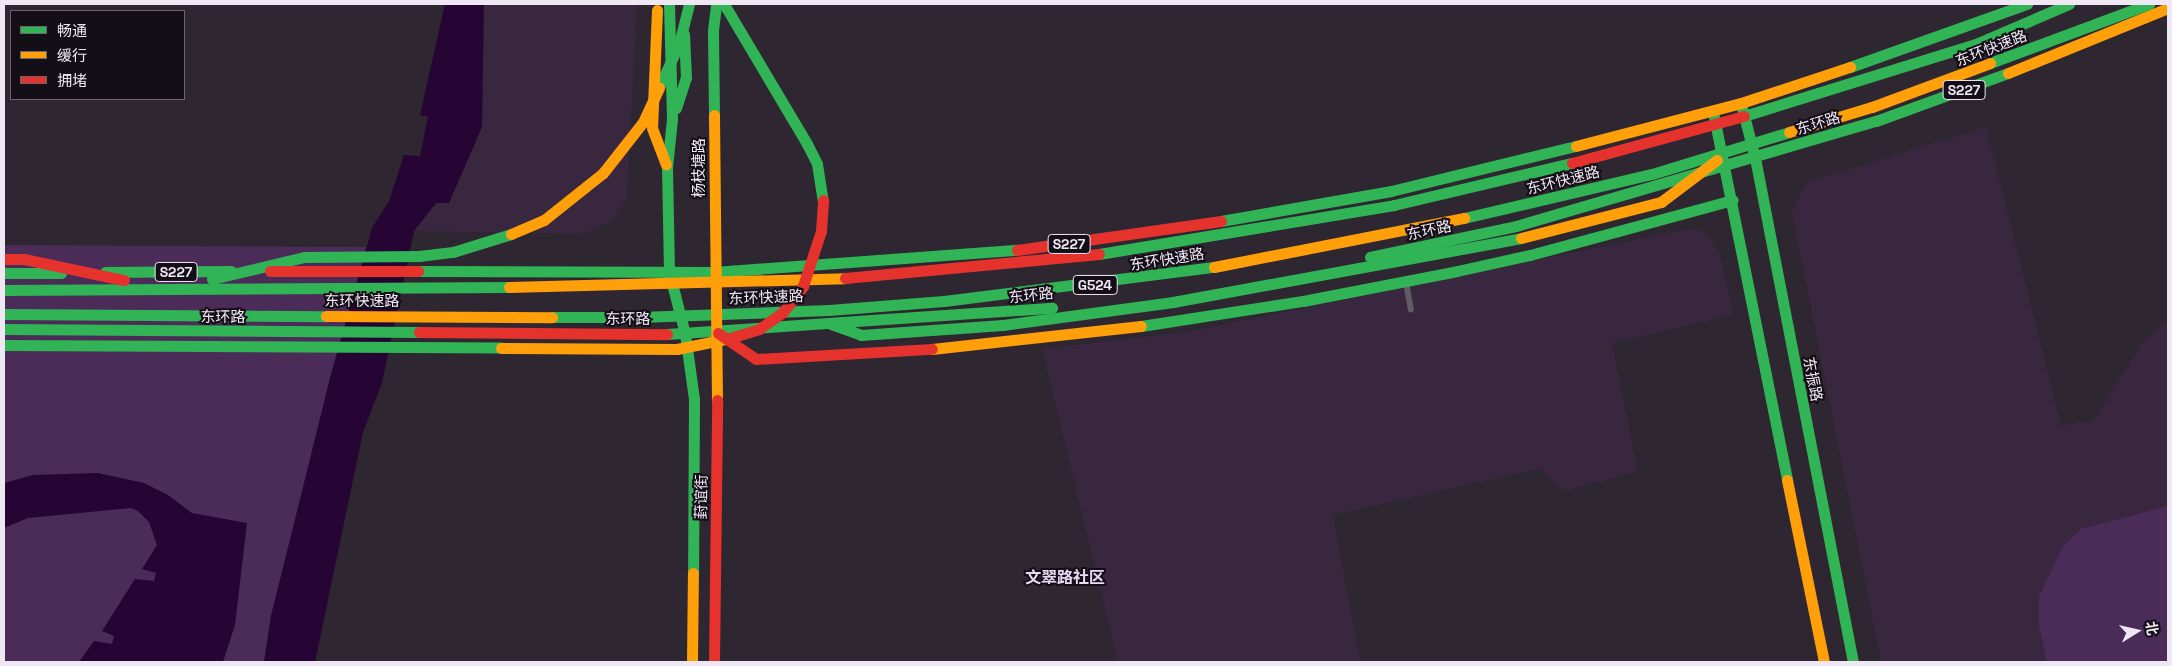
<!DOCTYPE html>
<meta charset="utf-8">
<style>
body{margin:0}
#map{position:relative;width:2172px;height:666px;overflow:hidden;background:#2e2631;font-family:"Space Grotesk","Noto Sans SC",sans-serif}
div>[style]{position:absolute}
.built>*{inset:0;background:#38273f}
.green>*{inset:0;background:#4b2c59}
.water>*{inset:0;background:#260433}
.lane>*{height:6px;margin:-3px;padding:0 3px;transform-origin:3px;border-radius:3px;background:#615c64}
.fast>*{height:11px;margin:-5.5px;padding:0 5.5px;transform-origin:5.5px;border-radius:5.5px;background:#30b455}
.slow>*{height:11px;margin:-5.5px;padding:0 5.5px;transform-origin:5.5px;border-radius:5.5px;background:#ff9f0a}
.jam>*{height:11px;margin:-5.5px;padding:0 5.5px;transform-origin:5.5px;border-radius:5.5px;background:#e5322d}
span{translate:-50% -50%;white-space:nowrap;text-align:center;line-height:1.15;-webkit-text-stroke:4px #140e17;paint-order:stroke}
.shield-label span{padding:1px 4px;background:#140e17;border:1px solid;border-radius:4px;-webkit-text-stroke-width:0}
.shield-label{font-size:14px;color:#f0e7f5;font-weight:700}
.street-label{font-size:15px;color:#f0e7f5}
.neighbourhood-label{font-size:16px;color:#ebd9f4;font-weight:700}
.frame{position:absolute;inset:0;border:5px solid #f0e7f5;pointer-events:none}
.legend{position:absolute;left:10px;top:10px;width:175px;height:90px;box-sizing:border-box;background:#140e17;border:1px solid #6c6570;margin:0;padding:6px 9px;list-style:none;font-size:15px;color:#f0e7f5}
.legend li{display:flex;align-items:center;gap:10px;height:25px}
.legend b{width:25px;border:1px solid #6c6570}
.north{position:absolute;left:2112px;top:606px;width:50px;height:50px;-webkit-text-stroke:4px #140e17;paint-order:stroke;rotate:80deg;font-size:14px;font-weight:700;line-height:20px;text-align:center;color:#f0e7f5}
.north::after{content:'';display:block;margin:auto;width:18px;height:22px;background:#f0e7f5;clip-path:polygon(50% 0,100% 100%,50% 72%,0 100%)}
</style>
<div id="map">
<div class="built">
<div style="clip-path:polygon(484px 4px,637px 4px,627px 199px,610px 221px,596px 229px,579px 234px,414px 231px,436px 203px)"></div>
<div style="clip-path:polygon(1986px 127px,2061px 426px,2094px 420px,2143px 341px,2168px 321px,2168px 662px,1881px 662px,1792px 212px,1805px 183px)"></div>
<div style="clip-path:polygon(1683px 230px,1700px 230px,1711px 239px,1720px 256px,1733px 315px,1612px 343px,1638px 472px,1563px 491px,1541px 468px,1333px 515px,1360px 662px,1118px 662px,1042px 349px,1187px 332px)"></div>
</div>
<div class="green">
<div style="clip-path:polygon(4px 245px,366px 247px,271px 616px,264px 662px,4px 662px)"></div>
<div style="clip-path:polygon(2168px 506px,2168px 662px,2047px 662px,2039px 626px,2039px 597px,2063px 546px,2081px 529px)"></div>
</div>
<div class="water">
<div style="clip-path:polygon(445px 4px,484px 4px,482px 127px,449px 203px,436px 203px,414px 231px,382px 383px,363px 432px,315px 662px,264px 662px,271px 616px,331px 374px,372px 228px,389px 201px,404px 155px,420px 156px,428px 117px,420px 115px)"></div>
<div style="clip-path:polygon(98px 473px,144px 483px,168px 495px,192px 513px,247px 523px,235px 625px,223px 662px,79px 662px,94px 641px,112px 644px,114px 636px,102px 631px,135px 579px,154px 581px,156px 573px,142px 569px,157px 545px,149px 522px,138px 511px,131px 508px,28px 518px,4px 528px,4px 483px,33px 475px)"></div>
</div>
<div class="lane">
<div style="left:1406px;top:282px;width:28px;rotate:80deg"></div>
</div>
<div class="fast">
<div style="left:669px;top:4px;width:115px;rotate:88.5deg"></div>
<div style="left:672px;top:119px;width:48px;rotate:95.9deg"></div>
<div style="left:667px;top:167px;width:105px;rotate:88.9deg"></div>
<div style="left:669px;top:272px;width:64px;rotate:75.5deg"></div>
<div style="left:685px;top:334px;width:66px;rotate:82.1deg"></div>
<div style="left:694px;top:399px;width:174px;rotate:90.3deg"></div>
<div style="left:724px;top:4px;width:163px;rotate:59.3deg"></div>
<div style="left:807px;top:144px;width:22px;rotate:63deg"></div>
<div style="left:817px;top:164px;width:36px;rotate:81deg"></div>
<div style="left:1990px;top:63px;width:170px;rotate:-20.4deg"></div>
<div style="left:1850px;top:67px;width:188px;rotate:-19.6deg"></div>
<div style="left:659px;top:87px;width:47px;rotate:-65.1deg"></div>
<div style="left:679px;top:44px;width:41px;rotate:-76deg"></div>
<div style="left:1741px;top:104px;width:56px;rotate:75.5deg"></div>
<div style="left:1755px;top:158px;width:513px;rotate:79deg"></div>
<div style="left:676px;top:108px;width:32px;rotate:-72deg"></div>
<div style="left:686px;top:78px;width:44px;rotate:-92.6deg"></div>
<div style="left:1713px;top:112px;width:375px;rotate:78.6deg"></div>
<div style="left:714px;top:115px;width:85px;rotate:-90.7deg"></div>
<div style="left:713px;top:30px;width:26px;rotate:-83deg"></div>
<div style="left:1744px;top:116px;width:245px;rotate:-17.3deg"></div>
<div style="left:1978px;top:43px;width:99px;rotate:-23.2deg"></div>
<div style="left:1464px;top:218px;width:193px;rotate:-13.2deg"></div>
<div style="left:1652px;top:174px;width:143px;rotate:-17deg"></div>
<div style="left:1221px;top:221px;width:173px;rotate:-10deg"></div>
<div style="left:1391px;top:191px;width:190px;rotate:-13.7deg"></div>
<div style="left:1099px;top:254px;width:299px;rotate:-9.4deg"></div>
<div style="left:1394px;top:205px;width:183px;rotate:-13.3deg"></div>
<div style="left:1370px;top:257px;width:149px;rotate:-12deg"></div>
<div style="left:1516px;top:226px;width:375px;rotate:-16.3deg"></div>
<div style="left:1876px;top:121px;width:140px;rotate:-20deg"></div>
<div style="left:418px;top:271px;width:296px;rotate:0.2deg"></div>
<div style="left:714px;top:272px;width:304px;rotate:-4.2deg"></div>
<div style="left:105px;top:272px;width:126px;rotate:-0.5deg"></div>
<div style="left:4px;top:273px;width:57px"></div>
<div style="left:212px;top:279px;width:95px;rotate:-13.4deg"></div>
<div style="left:304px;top:257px;width:115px;rotate:-0.5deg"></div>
<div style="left:419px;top:256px;width:34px;rotate:-7deg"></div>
<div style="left:453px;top:252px;width:61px;rotate:-17.2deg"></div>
<div style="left:4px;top:290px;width:505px;rotate:-0.34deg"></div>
<div style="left:4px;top:314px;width:322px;rotate:0.4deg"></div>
<div style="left:552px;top:317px;width:88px"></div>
<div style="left:640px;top:317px;width:189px;rotate:-2.1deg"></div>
<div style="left:829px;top:310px;width:115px;rotate:-4.5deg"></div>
<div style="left:944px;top:301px;width:272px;rotate:-7.2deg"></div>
<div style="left:831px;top:324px;width:32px;rotate:20deg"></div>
<div style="left:861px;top:335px;width:142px;rotate:-4deg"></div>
<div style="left:1003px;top:325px;width:172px;rotate:-7.7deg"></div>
<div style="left:1173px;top:302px;width:354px;rotate:-10.4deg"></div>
<div style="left:1141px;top:326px;width:164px;rotate:-8.8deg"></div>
<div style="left:1303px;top:301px;width:157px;rotate:-11deg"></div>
<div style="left:1457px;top:271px;width:75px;rotate:-12.4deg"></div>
<div style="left:1530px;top:255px;width:210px;rotate:-15.2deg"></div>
<div style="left:4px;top:329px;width:415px;rotate:0.4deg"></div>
<div style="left:667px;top:334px;width:386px;rotate:-3.9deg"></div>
<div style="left:4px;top:345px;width:497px;rotate:0.3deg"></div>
</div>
<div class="slow">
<div style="left:657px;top:10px;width:118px;rotate:92.4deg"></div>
<div style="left:652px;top:128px;width:39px;rotate:69deg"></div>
<div style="left:2008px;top:73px;width:173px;rotate:-22.1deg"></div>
<div style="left:714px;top:115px;width:285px;rotate:89.4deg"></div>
<div style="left:1789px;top:132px;width:87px;rotate:-16.8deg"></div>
<div style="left:1872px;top:107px;width:126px;rotate:-20.4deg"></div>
<div style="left:1576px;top:146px;width:171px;rotate:-14.6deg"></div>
<div style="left:1741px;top:103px;width:115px;rotate:-18.3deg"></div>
<div style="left:511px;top:234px;width:36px;rotate:-23deg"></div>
<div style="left:544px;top:220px;width:75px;rotate:-38.5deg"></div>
<div style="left:603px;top:173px;width:65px;rotate:-51.9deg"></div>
<div style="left:643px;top:122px;width:38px;rotate:-65deg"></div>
<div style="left:1521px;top:238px;width:145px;rotate:-14.4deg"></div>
<div style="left:1661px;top:202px;width:70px;rotate:-36.9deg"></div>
<div style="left:1214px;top:267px;width:255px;rotate:-11.1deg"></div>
<div style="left:509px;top:287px;width:336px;rotate:-1.5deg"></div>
<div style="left:326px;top:316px;width:226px;rotate:0.3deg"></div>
<div style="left:501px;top:348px;width:176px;rotate:0.3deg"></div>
<div style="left:677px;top:349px;width:54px;rotate:-11.7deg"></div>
<div style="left:932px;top:349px;width:210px;rotate:-6.3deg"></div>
<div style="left:1787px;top:480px;width:186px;rotate:78.5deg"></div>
<div style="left:692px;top:662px;width:89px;rotate:-89.4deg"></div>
</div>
<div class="jam">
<div style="left:1572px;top:163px;width:178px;rotate:-15.3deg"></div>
<div style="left:1017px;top:250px;width:206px;rotate:-8.1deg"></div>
<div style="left:4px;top:259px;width:20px"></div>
<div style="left:24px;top:259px;width:102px;rotate:11.9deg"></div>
<div style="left:270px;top:271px;width:148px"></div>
<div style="left:845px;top:278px;width:255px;rotate:-5.4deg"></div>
<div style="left:419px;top:332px;width:248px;rotate:0.5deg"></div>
<div style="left:718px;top:333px;width:46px;rotate:34.4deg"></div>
<div style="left:756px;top:359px;width:176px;rotate:-3.3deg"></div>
<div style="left:730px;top:338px;width:30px;rotate:-17deg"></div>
<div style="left:759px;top:329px;width:29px;rotate:-35deg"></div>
<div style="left:783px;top:312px;width:33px;rotate:-52deg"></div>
<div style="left:803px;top:286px;width:58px;rotate:-71.9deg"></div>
<div style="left:821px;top:231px;width:31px;rotate:-86deg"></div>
<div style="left:714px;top:662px;width:262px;rotate:-89.3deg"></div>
</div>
<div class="shield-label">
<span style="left:1964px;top:90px">S227</span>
<span style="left:1069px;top:244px">S227</span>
<span style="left:176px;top:272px">S227</span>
<span style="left:1095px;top:285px">G524</span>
</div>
<div class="street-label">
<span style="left:1991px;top:48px;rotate:-21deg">东环快速路</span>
<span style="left:1818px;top:123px;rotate:-17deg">东环路</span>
<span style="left:699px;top:168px;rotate:-90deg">杨枝塘路</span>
<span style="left:1563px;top:180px;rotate:-14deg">东环快速路</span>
<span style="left:1429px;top:230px;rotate:-12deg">东环路</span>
<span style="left:1167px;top:259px;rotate:-9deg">东环快速路</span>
<span style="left:1031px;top:295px;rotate:-6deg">东环路</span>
<span style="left:766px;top:297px;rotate:-2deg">东环快速路</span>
<span style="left:362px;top:301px">东环快速路</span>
<span style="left:223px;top:317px">东环路</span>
<span style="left:628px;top:319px">东环路</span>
<span style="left:1813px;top:379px;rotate:79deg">东振路</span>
<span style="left:701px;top:497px;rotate:-89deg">葑谊街</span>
</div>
<div class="neighbourhood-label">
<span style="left:1065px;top:578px">文翠路社区</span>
</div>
<div class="frame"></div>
<ul class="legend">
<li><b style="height:6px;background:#30b455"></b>畅通</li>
<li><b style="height:6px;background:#ff9f0a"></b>缓行</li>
<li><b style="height:6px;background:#e5322d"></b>拥堵</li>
</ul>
<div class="north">北</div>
</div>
